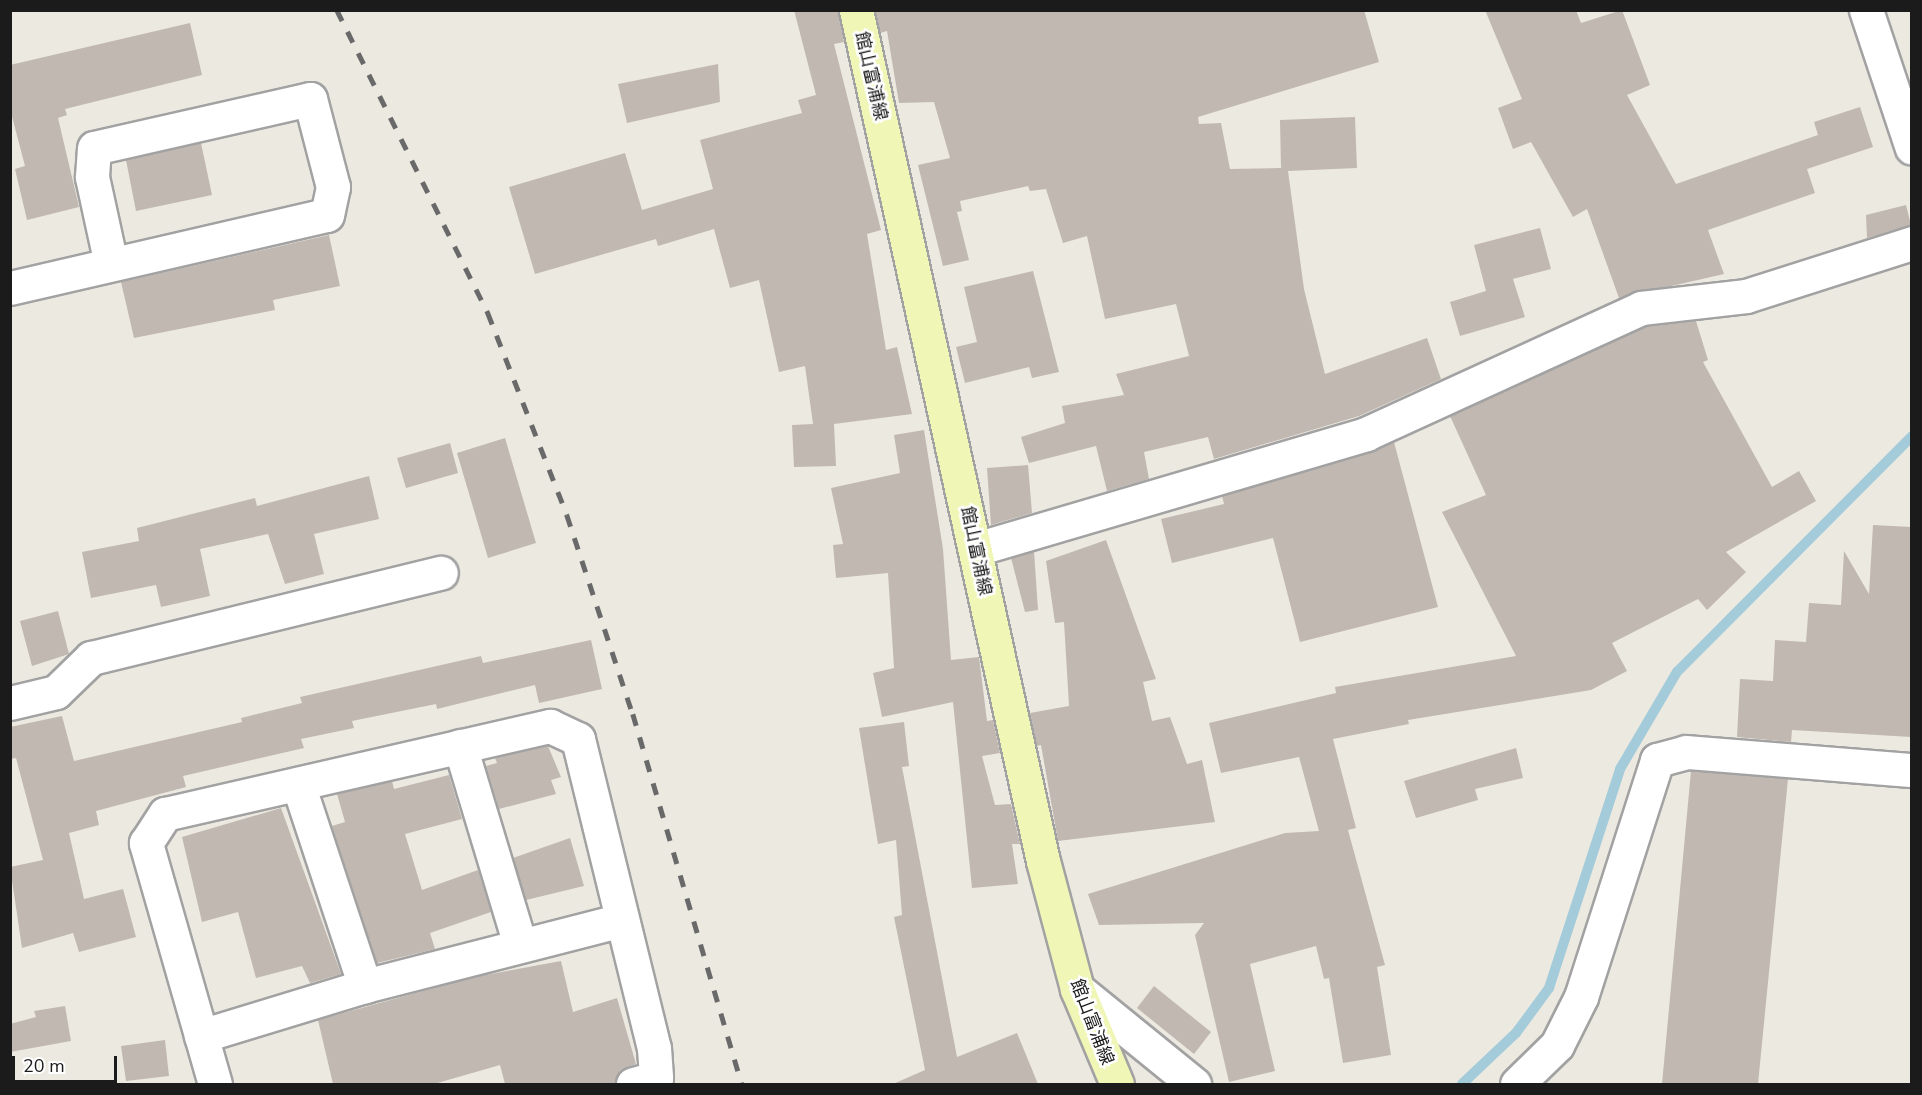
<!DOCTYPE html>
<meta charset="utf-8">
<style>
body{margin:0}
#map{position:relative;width:1922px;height:1095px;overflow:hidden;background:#ece9e1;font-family:"Nunito Sans","Noto Sans JP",sans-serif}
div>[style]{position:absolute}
.stream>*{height:10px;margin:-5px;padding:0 5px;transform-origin:5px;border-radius:5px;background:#a3cbd9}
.building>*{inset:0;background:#c1b8b1}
.roads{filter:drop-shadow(2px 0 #a2a2a2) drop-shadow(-2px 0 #a2a2a2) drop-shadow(0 2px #a2a2a2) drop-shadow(0 -2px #a2a2a2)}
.street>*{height:33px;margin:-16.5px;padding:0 16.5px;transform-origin:16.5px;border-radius:16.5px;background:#fff}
.secondary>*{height:33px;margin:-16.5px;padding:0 16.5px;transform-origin:16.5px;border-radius:16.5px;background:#f0f6b6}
.rail>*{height:4.5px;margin-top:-2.25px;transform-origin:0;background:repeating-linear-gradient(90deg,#696969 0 12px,transparent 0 24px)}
span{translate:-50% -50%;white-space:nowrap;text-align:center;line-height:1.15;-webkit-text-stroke:5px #fff;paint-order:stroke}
.street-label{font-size:18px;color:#1b1b1b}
.frame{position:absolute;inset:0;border:12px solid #1b1b1b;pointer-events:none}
.scale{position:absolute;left:12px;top:1056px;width:105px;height:27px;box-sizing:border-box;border:3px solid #1b1b1b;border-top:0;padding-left:8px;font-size:18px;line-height:21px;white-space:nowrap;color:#1b1b1b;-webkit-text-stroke:4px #fff;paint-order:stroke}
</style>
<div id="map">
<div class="stream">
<div style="left:1462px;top:1084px;width:74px;rotate:-43.4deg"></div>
<div style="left:1516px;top:1033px;width:56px;rotate:-53.7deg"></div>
<div style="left:1549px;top:988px;width:230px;rotate:-72deg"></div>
<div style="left:1620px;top:769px;width:113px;rotate:-59.6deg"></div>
<div style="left:1677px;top:672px;width:333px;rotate:-45.1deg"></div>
</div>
<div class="building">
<div style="clip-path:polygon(794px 10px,838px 10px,844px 42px,834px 44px,881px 230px,867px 234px,886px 350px,897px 347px,912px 414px,834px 424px,836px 466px,794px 467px,792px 425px,813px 424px,805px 366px,779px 372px,759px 280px,730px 288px,714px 229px,658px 246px,656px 239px,535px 274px,509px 187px,625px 153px,642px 210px,713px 189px,700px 140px,802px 113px,798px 100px,816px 95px)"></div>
<div style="clip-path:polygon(875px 10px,1364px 10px,1379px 62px,1198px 117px,1199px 124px,1221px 123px,1230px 169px,1281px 168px,1280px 120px,1355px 117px,1357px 168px,1288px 171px,1304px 289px,1325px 374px,1427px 338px,1441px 379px,1359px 416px,1214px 459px,1208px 437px,1144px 452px,1149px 479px,1107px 491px,1096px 446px,1029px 463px,1021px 437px,1065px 423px,1062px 406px,1124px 395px,1116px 374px,1189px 356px,1176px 304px,1105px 319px,1087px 236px,1063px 243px,1046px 189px,1030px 191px,1028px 186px,960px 201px,962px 211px,957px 212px,969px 260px,943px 266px,918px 165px,950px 158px,934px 102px,899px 103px,887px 31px,880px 33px)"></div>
<div style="clip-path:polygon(1485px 10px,1576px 10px,1581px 23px,1622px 10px,1650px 85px,1627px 95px,1676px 184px,1818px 135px,1814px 122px,1860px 107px,1873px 147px,1807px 169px,1815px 193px,1708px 230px,1724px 274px,1619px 298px,1587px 209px,1573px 217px,1531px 142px,1513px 149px,1498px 108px,1522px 99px)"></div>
<div style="clip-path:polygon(190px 23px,202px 75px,65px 109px,67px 115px,58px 118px,79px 207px,27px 220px,15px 169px,25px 166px,10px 109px,10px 65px)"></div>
<div style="clip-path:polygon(718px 64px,720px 102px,627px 123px,618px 84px)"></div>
<div style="clip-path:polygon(201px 143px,212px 195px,136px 211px,126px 160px)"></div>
<div style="clip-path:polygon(1906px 205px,1911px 225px,1867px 238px,1866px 215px)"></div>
<div style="clip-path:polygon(1540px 228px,1551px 269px,1513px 279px,1525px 317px,1460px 336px,1450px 302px,1486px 291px,1474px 245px)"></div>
<div style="clip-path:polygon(329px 235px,340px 286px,273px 300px,275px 310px,134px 338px,121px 282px)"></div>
<div style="clip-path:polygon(1033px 271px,1059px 372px,1032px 378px,1029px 367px,965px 383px,956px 347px,977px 342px,964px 287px)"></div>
<div style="clip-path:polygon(1696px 321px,1708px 360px,1703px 362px,1772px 487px,1799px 471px,1816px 501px,1726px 552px,1746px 572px,1707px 610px,1698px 599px,1612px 643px,1627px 671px,1591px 690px,1408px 720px,1409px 724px,1333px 739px,1356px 828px,1348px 830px,1385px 965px,1377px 967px,1391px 1055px,1343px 1063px,1329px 978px,1324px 979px,1316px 946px,1250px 964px,1275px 1071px,1229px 1082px,1195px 935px,1204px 923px,1099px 925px,1088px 894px,1285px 833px,1319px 831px,1299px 757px,1221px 773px,1209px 723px,1336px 693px,1335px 687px,1516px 656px,1442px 512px,1486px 495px,1450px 416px,1646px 326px)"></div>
<div style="clip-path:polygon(924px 430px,943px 549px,951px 660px,979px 657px,987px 721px,993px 720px,1000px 753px,982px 756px,995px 805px,1011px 804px,1020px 844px,1012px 844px,1018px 884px,972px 888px,953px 702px,882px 717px,873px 673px,894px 668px,888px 573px,836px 578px,833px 545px,843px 544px,831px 488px,900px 473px,894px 435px)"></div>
<div style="clip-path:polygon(505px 438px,536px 543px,488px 558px,457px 453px)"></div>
<div style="clip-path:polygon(1394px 442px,1438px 607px,1300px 642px,1273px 538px,1172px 563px,1161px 519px,1224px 504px,1222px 496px)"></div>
<div style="clip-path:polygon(450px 443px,458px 473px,406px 488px,397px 458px)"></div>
<div style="clip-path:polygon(1028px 465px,1032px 513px,991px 525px,987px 468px)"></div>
<div style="clip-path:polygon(369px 476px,379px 519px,314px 534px,324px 574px,285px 584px,268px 534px,200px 549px,210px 596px,161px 607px,156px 585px,91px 598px,82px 552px,139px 541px,137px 528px,255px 498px,257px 506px)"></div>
<div style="clip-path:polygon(1873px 525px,1911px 527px,1911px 737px,1792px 730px,1791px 742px,1737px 737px,1740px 679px,1773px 681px,1775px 640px,1806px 642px,1809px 603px,1841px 605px,1844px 551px,1869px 594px)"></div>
<div style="clip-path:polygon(1106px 540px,1156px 679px,1143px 682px,1152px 721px,1170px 717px,1187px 764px,1202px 760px,1215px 822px,1058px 841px,1041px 745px,1037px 746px,1030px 713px,1069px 706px,1064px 622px,1055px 623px,1046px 561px)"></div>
<div style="clip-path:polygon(1034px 551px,1038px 610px,1025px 612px,1011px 558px)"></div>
<div style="clip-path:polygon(58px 611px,69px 654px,32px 666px,20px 621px)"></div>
<div style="clip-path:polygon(591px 640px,602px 689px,539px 703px,535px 685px,437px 709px,436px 704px,352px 721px,354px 728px,301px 739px,304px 748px,183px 776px,186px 787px,96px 811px,99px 825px,69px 833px,84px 899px,123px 889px,136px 937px,79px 952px,73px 933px,22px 948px,10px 867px,43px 860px,16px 758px,10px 759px,10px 727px,62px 716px,74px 761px,242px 722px,241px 718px,302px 703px,300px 697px,481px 656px,483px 663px)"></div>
<div style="clip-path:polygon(904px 722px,909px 766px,902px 767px,957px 1057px,1017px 1033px,1038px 1084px,893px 1084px,925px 1070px,894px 917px,902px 915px,896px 840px,878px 844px,859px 728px)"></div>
<div style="clip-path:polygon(548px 746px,561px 777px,551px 780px,556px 794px,499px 809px,486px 766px,497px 763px,495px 758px)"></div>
<div style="clip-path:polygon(1516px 748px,1523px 778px,1475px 789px,1478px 800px,1416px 818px,1404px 781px)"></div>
<div style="clip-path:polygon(1691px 771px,1788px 779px,1758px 1084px,1662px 1084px)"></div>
<div style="clip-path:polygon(449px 775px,462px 819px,405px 834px,422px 890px,478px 870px,491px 912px,430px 933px,435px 949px,377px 963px,332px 826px,345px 822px,337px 794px,392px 781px,394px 789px)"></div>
<div style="clip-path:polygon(281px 808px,341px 974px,310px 983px,302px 966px,256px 978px,238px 912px,202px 922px,182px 837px)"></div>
<div style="clip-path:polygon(570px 838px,584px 886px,526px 900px,513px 858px)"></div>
<div style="clip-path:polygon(561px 961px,573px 1012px,617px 998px,636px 1064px,620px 1070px,615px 1084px,505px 1084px,500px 1065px,434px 1084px,333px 1084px,318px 1020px,474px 977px)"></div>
<div style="clip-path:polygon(1154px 986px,1211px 1032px,1194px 1054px,1137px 1008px)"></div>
<div style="clip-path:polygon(65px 1006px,71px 1041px,10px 1052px,10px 1024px,36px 1017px,34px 1011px)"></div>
<div style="clip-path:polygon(165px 1040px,169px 1076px,126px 1081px,121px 1046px)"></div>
</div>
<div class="roads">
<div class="street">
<div style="left:1866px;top:10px;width:145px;rotate:71.6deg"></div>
<div style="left:10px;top:288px;width:325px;rotate:-13deg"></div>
<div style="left:327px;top:215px;width:29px;rotate:-78deg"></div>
<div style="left:333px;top:187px;width:91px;rotate:-104.6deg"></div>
<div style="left:310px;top:99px;width:221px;rotate:167.2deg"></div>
<div style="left:94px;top:148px;width:29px;rotate:94deg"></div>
<div style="left:92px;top:177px;width:89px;rotate:77.7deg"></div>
<div style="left:976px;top:549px;width:407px;rotate:-16.4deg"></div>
<div style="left:1366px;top:434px;width:302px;rotate:-24.6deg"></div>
<div style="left:1641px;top:308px;width:106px;rotate:-6.5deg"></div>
<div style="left:1746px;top:296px;width:174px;rotate:-17.7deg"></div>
<div style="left:10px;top:703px;width:47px;rotate:-13.4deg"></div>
<div style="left:56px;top:692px;width:49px;rotate:-44.2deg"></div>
<div style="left:91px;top:658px;width:360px;rotate:-13.7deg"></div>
<div style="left:460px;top:746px;width:208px;rotate:73.2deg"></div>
<div style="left:298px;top:784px;width:213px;rotate:71.7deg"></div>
<div style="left:1077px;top:989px;width:151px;rotate:39.1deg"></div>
<div style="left:201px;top:1036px;width:171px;rotate:-17deg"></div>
<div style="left:365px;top:986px;width:265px;rotate:-14.4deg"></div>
<div style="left:215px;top:1084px;width:251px;rotate:-106deg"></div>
<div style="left:146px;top:843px;width:35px;rotate:-57deg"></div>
<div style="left:165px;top:814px;width:395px;rotate:-12.9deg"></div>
<div style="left:550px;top:726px;width:31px;rotate:25deg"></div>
<div style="left:578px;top:739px;width:318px;rotate:76.2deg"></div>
<div style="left:654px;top:1048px;width:30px;rotate:86deg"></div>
<div style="left:656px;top:1078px;width:24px;rotate:165deg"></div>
<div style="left:1517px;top:1084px;width:56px;rotate:-44.3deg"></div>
<div style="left:1557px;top:1045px;width:54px;rotate:-63.4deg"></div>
<div style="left:1581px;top:997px;width:249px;rotate:-72.2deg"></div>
<div style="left:1657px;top:760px;width:30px;rotate:-15deg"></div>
<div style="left:1686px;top:752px;width:227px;rotate:4.6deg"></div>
</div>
<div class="secondary">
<div style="left:856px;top:10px;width:871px;rotate:77.61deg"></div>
<div style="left:1043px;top:861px;width:132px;rotate:75.1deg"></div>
<div style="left:1077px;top:989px;width:103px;rotate:67.2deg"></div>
</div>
</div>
<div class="rail">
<div style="left:337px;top:10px;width:339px;rotate:63.5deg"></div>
<div style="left:488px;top:313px;width:217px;rotate:68.6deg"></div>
<div style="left:567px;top:515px;width:210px;rotate:71.7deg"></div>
<div style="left:633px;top:714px;width:386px;rotate:73.6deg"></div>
</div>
<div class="street-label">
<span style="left:871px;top:76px;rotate:77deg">館山富浦線</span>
<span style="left:976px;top:551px;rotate:78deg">館山富浦線</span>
<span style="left:1092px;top:1022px;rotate:69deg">館山富浦線</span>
</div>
<div class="frame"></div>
<div class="scale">20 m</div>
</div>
